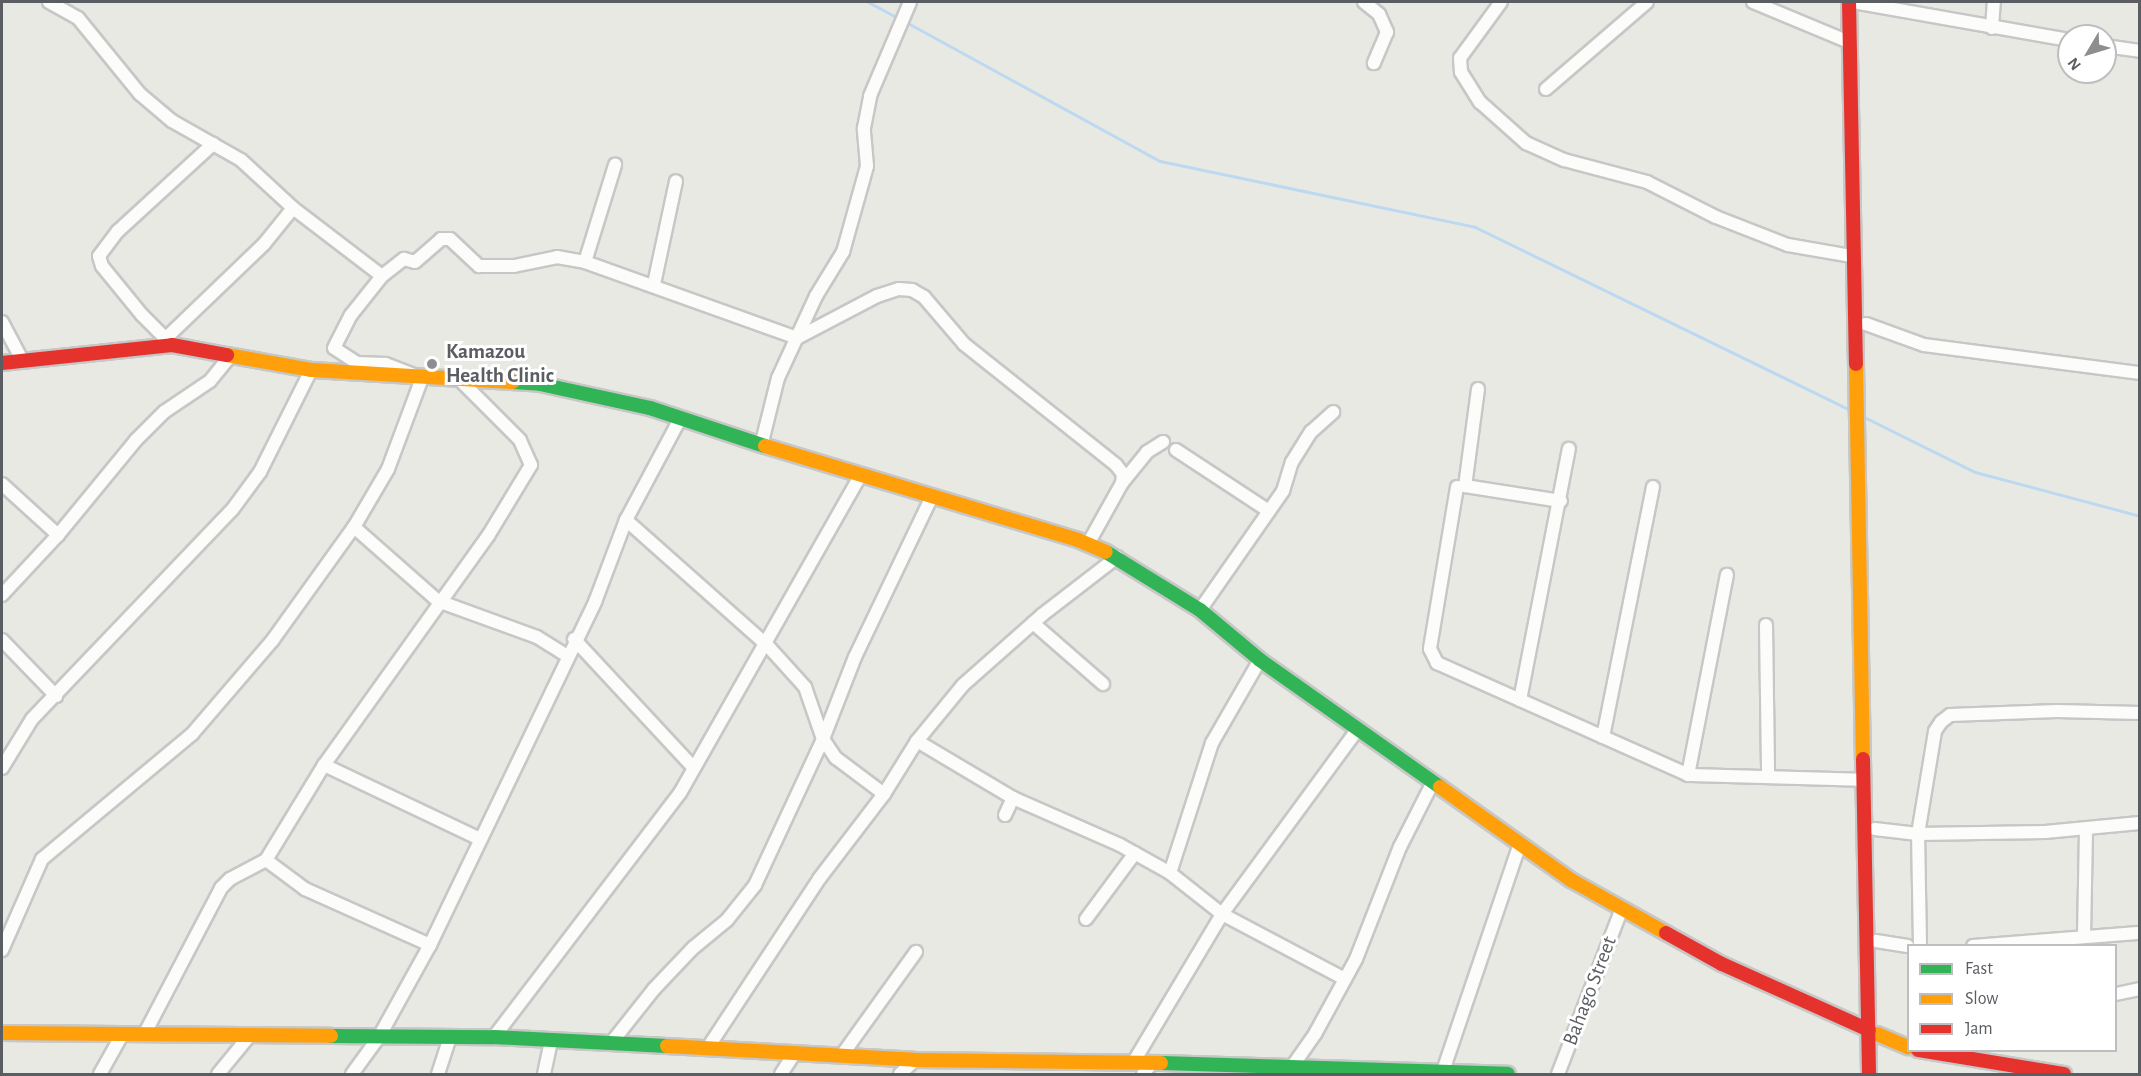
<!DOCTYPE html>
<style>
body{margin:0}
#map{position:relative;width:2141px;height:1076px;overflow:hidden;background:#e9e9e4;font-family:"Alegreya Sans",sans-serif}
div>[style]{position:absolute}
.stream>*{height:3px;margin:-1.5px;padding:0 1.5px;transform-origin:1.5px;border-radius:1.5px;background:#bcd9f1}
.roads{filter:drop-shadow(2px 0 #c6c7c6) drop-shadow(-2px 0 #c6c7c6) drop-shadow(0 2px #c6c7c6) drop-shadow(0 -2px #c6c7c6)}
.street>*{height:12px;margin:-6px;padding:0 6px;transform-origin:6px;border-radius:6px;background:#fcfcfb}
.fast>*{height:14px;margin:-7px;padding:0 7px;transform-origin:7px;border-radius:7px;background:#30b455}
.slow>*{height:14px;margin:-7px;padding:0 7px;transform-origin:7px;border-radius:7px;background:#ff9f0a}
.jam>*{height:14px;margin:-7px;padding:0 7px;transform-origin:7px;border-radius:7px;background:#e5322d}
.dots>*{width:16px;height:16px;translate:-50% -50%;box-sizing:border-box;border:3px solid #fff;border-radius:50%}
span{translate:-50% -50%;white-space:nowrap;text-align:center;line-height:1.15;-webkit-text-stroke:6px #fff;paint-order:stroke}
.poi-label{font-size:21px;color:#5a5d61;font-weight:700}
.left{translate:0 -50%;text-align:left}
.street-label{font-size:21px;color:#5a5d61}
.frame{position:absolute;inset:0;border:3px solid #5a5d61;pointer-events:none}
.legend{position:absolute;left:1907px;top:944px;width:210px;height:108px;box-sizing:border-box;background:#fff;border:2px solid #bdbec0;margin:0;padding:8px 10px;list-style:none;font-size:18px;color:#5a5d61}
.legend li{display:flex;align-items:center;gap:12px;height:30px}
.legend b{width:30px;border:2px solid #bdbec0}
.north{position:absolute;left:2057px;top:24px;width:60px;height:60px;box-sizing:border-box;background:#fff;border:2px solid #bdbec0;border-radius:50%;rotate:232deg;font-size:16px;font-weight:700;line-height:24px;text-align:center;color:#5a5d61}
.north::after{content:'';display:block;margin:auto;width:21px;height:27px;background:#8c8e8f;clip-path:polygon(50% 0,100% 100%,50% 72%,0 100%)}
</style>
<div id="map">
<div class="stream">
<div style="left:868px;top:2px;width:34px;rotate:28deg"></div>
<div style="left:904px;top:21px;width:292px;rotate:28.7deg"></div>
<div style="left:1160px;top:161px;width:322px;rotate:11.8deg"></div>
<div style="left:1475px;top:227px;width:417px;rotate:26deg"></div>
<div style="left:1864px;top:417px;width:124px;rotate:26.4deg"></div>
<div style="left:1975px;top:472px;width:171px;rotate:14.9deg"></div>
</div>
<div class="roads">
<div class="street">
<div style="left:49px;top:2px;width:33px;rotate:29deg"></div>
<div style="left:78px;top:18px;width:98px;rotate:50.8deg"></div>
<div style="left:140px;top:94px;width:42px;rotate:40.2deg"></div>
<div style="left:172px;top:121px;width:79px;rotate:29.5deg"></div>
<div style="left:241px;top:160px;width:71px;rotate:42.7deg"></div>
<div style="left:293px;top:208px;width:112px;rotate:37.4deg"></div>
<div style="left:1364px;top:2px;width:19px;rotate:39deg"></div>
<div style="left:1379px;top:14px;width:20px;rotate:66deg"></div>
<div style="left:1387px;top:32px;width:34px;rotate:113deg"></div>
<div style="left:1501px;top:2px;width:69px;rotate:126.2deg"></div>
<div style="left:1460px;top:58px;width:14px;rotate:86deg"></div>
<div style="left:1461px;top:72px;width:36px;rotate:58deg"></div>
<div style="left:1480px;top:102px;width:62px;rotate:41.7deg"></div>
<div style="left:1526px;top:143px;width:42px;rotate:24.1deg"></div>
<div style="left:1564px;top:160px;width:86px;rotate:14.8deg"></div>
<div style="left:1647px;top:182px;width:77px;rotate:26.9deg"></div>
<div style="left:1716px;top:217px;width:77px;rotate:21.3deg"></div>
<div style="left:1788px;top:245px;width:65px;rotate:9.8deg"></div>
<div style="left:1753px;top:2px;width:104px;rotate:22.6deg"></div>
<div style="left:1859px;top:3px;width:213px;rotate:10deg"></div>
<div style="left:1992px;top:28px;width:26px;rotate:-86deg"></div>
<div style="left:2105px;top:46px;width:35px;rotate:8deg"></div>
<div style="left:1546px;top:89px;width:133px;rotate:-40.7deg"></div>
<div style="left:585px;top:262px;width:102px;rotate:-72.8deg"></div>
<div style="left:654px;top:284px;width:105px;rotate:-77.9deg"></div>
<div style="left:2px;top:322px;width:43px;rotate:62.2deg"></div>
<div style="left:1866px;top:324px;width:62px;rotate:19.9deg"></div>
<div style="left:1924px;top:345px;width:218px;rotate:7.4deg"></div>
<div style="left:165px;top:339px;width:137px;rotate:-43.8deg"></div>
<div style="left:264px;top:244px;width:46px;rotate:-51.1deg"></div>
<div style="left:172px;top:345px;width:42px;rotate:-135deg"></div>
<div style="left:142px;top:315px;width:63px;rotate:-129.2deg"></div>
<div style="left:102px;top:266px;width:10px;rotate:-107deg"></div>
<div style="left:99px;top:256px;width:31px;rotate:-53deg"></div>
<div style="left:118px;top:231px;width:129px;rotate:-42.5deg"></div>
<div style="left:1478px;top:389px;width:98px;rotate:97.6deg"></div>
<div style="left:1465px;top:486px;width:97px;rotate:8.9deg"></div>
<div style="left:761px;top:446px;width:70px;rotate:-76deg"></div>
<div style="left:778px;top:378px;width:90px;rotate:-65.1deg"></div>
<div style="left:816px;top:296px;width:52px;rotate:-58.5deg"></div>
<div style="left:843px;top:252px;width:89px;rotate:-74.4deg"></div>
<div style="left:867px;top:166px;width:38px;rotate:-95deg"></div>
<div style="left:864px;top:128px;width:33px;rotate:-79deg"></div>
<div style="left:870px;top:96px;width:102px;rotate:-66.9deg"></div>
<div style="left:1176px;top:450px;width:111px;rotate:33.3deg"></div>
<div style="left:2px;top:484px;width:76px;rotate:42.3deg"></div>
<div style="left:1457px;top:487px;width:164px;rotate:99.5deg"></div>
<div style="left:1430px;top:649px;width:16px;rotate:63deg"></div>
<div style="left:1437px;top:663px;width:275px;rotate:24deg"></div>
<div style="left:1688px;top:775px;width:176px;rotate:1.6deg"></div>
<div style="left:626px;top:520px;width:188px;rotate:41.6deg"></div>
<div style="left:767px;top:645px;width:57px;rotate:47.9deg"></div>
<div style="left:805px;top:687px;width:55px;rotate:70.9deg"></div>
<div style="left:823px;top:739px;width:23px;rotate:56deg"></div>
<div style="left:836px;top:758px;width:60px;rotate:36.9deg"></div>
<div style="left:354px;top:527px;width:112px;rotate:41.4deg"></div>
<div style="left:438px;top:601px;width:105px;rotate:20deg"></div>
<div style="left:537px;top:637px;width:34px;rotate:32deg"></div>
<div style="left:1088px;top:544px;width:70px;rotate:-60.9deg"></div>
<div style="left:1122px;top:483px;width:40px;rotate:-51deg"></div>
<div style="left:1147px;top:452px;width:19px;rotate:-32deg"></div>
<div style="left:2px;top:595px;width:82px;rotate:-47deg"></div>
<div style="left:58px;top:535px;width:123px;rotate:-50.6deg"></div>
<div style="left:136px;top:440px;width:40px;rotate:-45deg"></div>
<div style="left:164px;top:412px;width:55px;rotate:-34deg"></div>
<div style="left:210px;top:381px;width:33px;rotate:-51deg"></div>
<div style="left:1200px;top:610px;width:145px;rotate:-55.1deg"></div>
<div style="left:1283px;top:491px;width:30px;rotate:-73deg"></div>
<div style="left:1292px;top:462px;width:36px;rotate:-58deg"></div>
<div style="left:1311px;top:432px;width:30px;rotate:-42deg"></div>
<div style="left:1033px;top:623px;width:93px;rotate:41.1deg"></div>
<div style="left:1766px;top:625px;width:152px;rotate:89.2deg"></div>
<div style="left:574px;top:639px;width:173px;rotate:47.1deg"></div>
<div style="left:2px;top:640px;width:78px;rotate:46deg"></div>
<div style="left:1520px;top:700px;width:256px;rotate:-79deg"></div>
<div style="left:1603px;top:737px;width:255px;rotate:-78.7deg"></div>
<div style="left:917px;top:741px;width:112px;rotate:30.7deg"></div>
<div style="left:1013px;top:798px;width:117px;rotate:23.7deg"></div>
<div style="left:1120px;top:845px;width:57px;rotate:29.2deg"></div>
<div style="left:1170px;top:873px;width:66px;rotate:38.3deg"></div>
<div style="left:1222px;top:914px;width:139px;rotate:27.9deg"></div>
<div style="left:324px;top:765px;width:173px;rotate:25.4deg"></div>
<div style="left:2px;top:768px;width:57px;rotate:-58.5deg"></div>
<div style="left:32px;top:719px;width:289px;rotate:-46.3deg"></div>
<div style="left:232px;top:510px;width:47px;rotate:-53.6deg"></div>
<div style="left:260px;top:472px;width:114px;rotate:-63.4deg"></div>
<div style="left:1688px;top:775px;width:204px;rotate:-79deg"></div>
<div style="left:1005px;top:815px;width:19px;rotate:-65deg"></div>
<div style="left:1875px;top:829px;width:43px;rotate:6.6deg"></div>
<div style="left:1918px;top:834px;width:127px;rotate:-0.9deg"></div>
<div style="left:2045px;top:832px;width:95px;rotate:-5.4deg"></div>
<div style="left:266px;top:860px;width:49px;rotate:36.6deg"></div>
<div style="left:305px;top:889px;width:137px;rotate:24.1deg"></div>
<div style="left:1170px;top:873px;width:137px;rotate:-72.1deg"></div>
<div style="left:1212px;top:743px;width:96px;rotate:-60deg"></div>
<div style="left:1086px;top:919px;width:82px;rotate:-53.4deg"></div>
<div style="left:2084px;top:935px;width:106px;rotate:-88.9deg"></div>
<div style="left:1876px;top:941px;width:32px;rotate:9deg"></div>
<div style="left:1920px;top:946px;width:112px;rotate:-91deg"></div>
<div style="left:1918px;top:834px;width:104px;rotate:-80.6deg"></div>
<div style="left:1935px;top:731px;width:11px;rotate:-56deg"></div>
<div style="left:1941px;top:722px;width:11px;rotate:-38deg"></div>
<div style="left:1950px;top:715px;width:107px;rotate:-2.1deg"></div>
<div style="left:2057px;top:711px;width:83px;rotate:1.4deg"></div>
<div style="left:1973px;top:946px;width:168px;rotate:-4.5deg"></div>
<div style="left:2px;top:950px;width:99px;rotate:-66.3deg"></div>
<div style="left:42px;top:859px;width:195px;rotate:-39.8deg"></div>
<div style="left:192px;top:734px;width:123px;rotate:-49.3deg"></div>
<div style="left:272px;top:641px;width:140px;rotate:-54.3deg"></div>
<div style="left:354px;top:527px;width:67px;rotate:-59.6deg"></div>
<div style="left:388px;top:469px;width:97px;rotate:-69.5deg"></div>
<div style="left:422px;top:378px;width:40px;rotate:-159deg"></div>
<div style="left:385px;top:364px;width:28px;rotate:-178deg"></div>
<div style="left:357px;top:363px;width:27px;rotate:-147deg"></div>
<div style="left:334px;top:348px;width:37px;rotate:-63deg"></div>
<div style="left:351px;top:315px;width:50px;rotate:-51.5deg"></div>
<div style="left:382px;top:276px;width:28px;rotate:-38deg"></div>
<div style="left:404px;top:259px;width:11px;rotate:15deg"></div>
<div style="left:415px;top:262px;width:35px;rotate:-41deg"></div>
<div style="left:441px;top:239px;width:9px"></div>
<div style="left:450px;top:239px;width:40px;rotate:43deg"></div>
<div style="left:479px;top:266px;width:35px"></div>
<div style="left:514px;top:266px;width:44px;rotate:-11.8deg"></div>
<div style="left:557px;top:257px;width:28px;rotate:10deg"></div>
<div style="left:585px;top:262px;width:225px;rotate:19.7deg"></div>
<div style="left:797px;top:338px;width:90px;rotate:-27.7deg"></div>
<div style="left:877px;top:296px;width:23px;rotate:-18deg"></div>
<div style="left:899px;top:289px;width:13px;rotate:4deg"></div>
<div style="left:912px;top:290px;width:14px;rotate:30deg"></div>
<div style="left:924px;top:297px;width:62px;rotate:49.6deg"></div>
<div style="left:964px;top:344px;width:194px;rotate:38.5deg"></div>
<div style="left:1116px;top:465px;width:11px;rotate:52deg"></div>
<div style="left:1123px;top:474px;width:9px;rotate:96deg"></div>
<div style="left:2116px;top:994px;width:25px;rotate:-12deg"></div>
<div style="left:145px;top:1033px;width:164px;rotate:-62.3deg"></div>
<div style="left:221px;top:888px;width:13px;rotate:-45deg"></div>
<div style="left:230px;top:879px;width:41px;rotate:-27.8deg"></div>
<div style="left:266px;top:860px;width:111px;rotate:-58.6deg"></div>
<div style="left:324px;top:765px;width:282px;rotate:-54.4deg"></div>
<div style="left:488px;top:536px;width:83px;rotate:-58.8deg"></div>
<div style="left:531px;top:465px;width:27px;rotate:-114deg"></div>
<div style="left:520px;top:440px;width:88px;rotate:-135deg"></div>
<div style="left:494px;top:1037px;width:307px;rotate:-52.7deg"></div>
<div style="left:680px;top:793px;width:365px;rotate:-60.4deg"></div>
<div style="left:612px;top:1042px;width:68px;rotate:-51.6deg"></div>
<div style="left:654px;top:989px;width:57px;rotate:-46.4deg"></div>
<div style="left:693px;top:948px;width:44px;rotate:-39.5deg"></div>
<div style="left:727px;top:920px;width:45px;rotate:-51.3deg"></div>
<div style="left:755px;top:885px;width:161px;rotate:-65deg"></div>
<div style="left:823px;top:739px;width:88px;rotate:-68.7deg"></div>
<div style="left:855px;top:657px;width:178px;rotate:-64.4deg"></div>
<div style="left:709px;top:1046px;width:200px;rotate:-56.6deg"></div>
<div style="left:819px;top:879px;width:107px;rotate:-52.6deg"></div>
<div style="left:884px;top:794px;width:62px;rotate:-58.1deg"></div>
<div style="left:917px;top:741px;width:72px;rotate:-50.6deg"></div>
<div style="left:963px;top:685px;width:106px;rotate:-41.5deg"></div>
<div style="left:1042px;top:615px;width:95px;rotate:-37.7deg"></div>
<div style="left:842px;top:1055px;width:127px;rotate:-54.3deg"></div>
<div style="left:1133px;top:1063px;width:174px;rotate:-59.1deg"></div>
<div style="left:1222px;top:914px;width:230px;rotate:-53.7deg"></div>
<div style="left:1443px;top:1071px;width:240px;rotate:-71.3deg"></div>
<div style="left:100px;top:1074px;width:47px;rotate:-60.7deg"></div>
<div style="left:218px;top:1074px;width:50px;rotate:-50.6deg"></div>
<div style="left:352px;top:1074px;width:46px;rotate:-53.9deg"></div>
<div style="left:379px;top:1037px;width:105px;rotate:-61deg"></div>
<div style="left:430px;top:945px;width:381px;rotate:-64.3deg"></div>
<div style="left:595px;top:602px;width:88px;rotate:-69.3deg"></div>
<div style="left:626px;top:520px;width:115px;rotate:-61.9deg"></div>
<div style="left:438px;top:1074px;width:40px;rotate:-72deg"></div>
<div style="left:544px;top:1074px;width:35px;rotate:-78deg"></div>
<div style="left:781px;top:1074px;width:24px;rotate:-57deg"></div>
<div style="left:900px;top:1074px;width:21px;rotate:-43deg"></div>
<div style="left:1143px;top:1074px;width:13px;rotate:-51deg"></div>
<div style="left:1287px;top:1074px;width:49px;rotate:-55deg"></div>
<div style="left:1315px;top:1034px;width:85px;rotate:-61.3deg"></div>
<div style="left:1356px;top:959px;width:120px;rotate:-68.6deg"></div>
<div style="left:1400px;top:847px;width:73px;rotate:-63.1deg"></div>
<div style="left:1558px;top:1074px;width:178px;rotate:-68.9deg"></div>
</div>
<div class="fast">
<div style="left:513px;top:382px;width:27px;rotate:4deg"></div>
<div style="left:540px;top:384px;width:113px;rotate:12.3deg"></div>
<div style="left:650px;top:408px;width:121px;rotate:18.3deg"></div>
<div style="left:1106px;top:552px;width:110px;rotate:31.7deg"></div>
<div style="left:1200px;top:610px;width:78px;rotate:39.8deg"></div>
<div style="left:1260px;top:660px;width:220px;rotate:35.2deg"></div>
<div style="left:331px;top:1036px;width:163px;rotate:0.4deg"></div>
<div style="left:494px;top:1037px;width:173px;rotate:3deg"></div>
<div style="left:1161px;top:1063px;width:347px;rotate:1.8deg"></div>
</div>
<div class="slow">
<div style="left:227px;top:355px;width:85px;rotate:10.1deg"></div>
<div style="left:311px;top:370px;width:202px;rotate:3.4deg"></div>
<div style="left:1856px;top:364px;width:395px;rotate:89deg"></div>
<div style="left:765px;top:446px;width:327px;rotate:16.7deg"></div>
<div style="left:1078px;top:540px;width:30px;rotate:23deg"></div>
<div style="left:1440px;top:787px;width:161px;rotate:35.4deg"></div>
<div style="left:1571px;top:880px;width:109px;rotate:29.2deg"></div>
<div style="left:2px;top:1033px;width:329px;rotate:0.5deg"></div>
<div style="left:1877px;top:1034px;width:34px;rotate:23deg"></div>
<div style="left:667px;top:1046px;width:248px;rotate:3.2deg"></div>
<div style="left:915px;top:1060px;width:246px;rotate:0.7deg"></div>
</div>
<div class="jam">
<div style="left:1849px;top:2px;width:362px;rotate:88.9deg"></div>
<div style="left:2px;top:363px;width:171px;rotate:-6deg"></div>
<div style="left:172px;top:345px;width:56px;rotate:10.3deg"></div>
<div style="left:1863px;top:759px;width:315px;rotate:88.9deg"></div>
<div style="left:1666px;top:933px;width:64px;rotate:29deg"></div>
<div style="left:1722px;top:964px;width:161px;rotate:24.2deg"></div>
<div style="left:1918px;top:1050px;width:148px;rotate:9.3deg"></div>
</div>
</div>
<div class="dots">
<div style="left:432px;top:364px;background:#8c8e8f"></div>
</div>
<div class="poi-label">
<span class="left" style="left:446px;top:364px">Kamazou<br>Health Clinic</span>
</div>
<div class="street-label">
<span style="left:1590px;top:991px;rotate:-69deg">Bahago Street</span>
</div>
<div class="frame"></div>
<ul class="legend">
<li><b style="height:8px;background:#30b455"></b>Fast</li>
<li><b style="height:8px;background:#ff9f0a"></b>Slow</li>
<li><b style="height:8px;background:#e5322d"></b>Jam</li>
</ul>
<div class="north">N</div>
</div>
